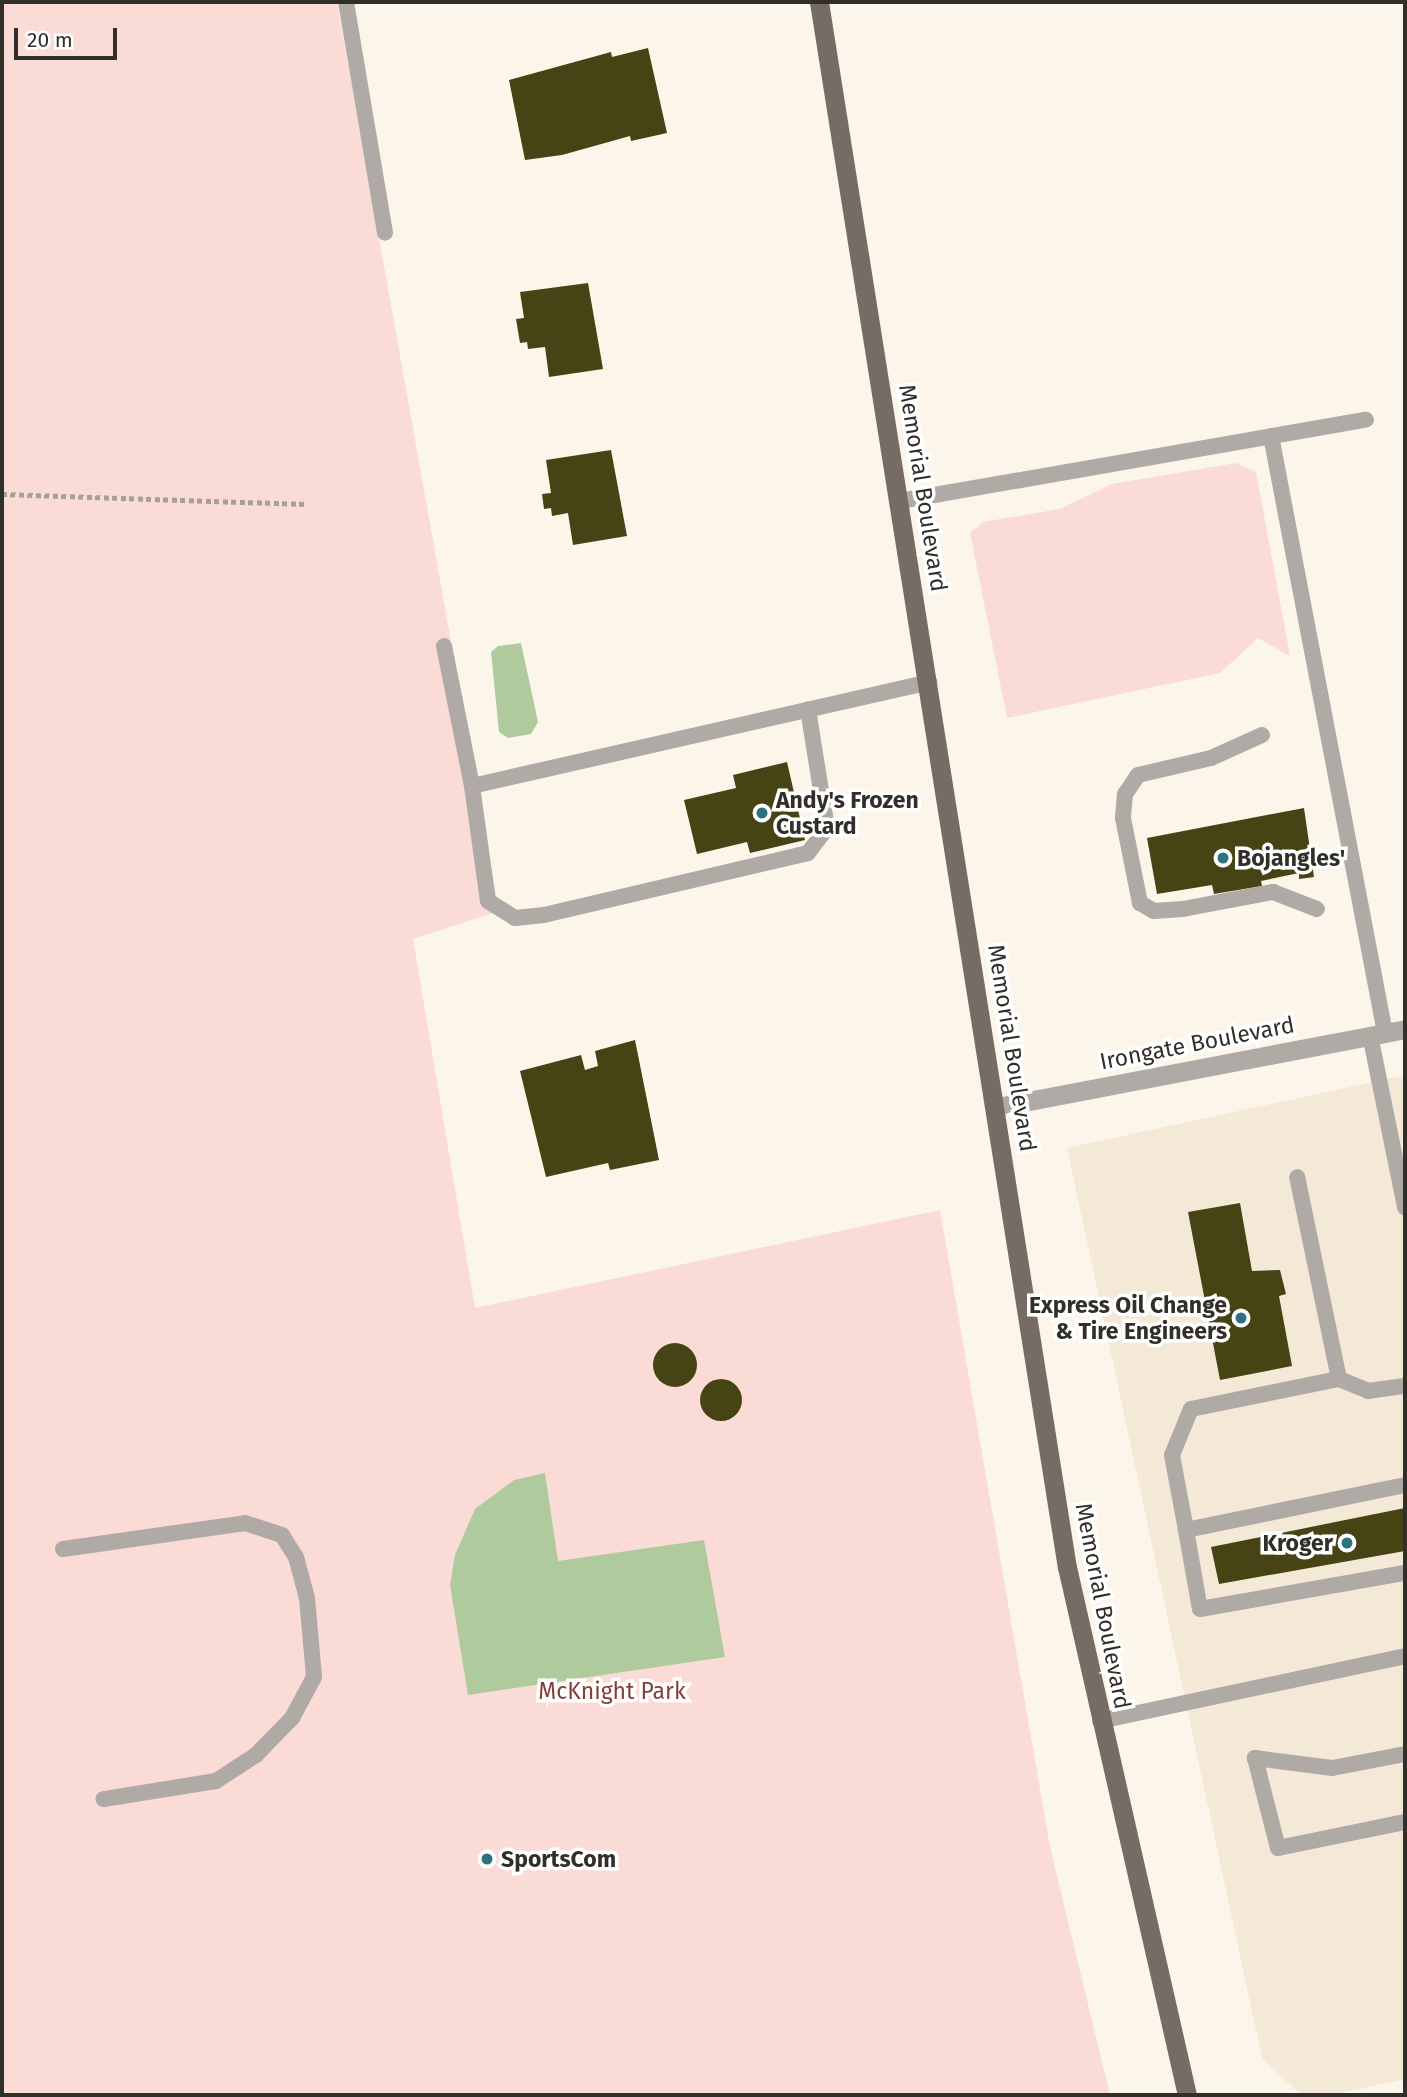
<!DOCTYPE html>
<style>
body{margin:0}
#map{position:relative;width:1407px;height:2097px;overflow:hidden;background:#fcf5e9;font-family:"Fira Sans",sans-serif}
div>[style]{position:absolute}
.built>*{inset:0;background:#f4e9d7}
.green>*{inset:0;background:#fadbd6}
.water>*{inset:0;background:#afca9d}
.building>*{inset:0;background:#464414}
.round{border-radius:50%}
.path>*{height:4.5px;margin-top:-2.25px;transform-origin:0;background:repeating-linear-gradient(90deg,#a6a198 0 5px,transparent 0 8.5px)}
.service>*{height:16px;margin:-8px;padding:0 8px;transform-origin:8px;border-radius:8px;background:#b0aaa7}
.minor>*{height:19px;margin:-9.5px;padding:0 9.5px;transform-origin:9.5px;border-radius:9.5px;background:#b0aaa7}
.primary>*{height:19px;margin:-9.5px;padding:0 9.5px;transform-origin:9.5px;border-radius:9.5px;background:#756c66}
.dots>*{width:19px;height:19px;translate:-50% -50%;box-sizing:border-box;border:4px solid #fff;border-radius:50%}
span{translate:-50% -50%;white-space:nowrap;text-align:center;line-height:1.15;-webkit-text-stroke:7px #fff;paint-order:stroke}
.street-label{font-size:23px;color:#312f2a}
.poi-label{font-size:23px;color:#312f2a;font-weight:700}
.left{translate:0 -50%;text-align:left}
.right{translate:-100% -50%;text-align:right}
.park-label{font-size:23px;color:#853f36}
.frame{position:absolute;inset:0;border:4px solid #312f2a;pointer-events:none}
.scale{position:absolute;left:14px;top:28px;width:103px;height:32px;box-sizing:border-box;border:4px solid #312f2a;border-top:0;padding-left:9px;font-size:21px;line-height:24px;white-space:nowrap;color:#312f2a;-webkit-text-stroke:5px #fff;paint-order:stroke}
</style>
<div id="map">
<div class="built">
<div style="clip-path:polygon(1405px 1075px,1405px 2079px,1332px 2095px,1301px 2095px,1262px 2058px,1067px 1148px)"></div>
</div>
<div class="green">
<div style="clip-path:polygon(2px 2px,337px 2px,499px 911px,413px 939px,475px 1308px,940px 1210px,1050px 1847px,1110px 2095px,2px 2095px)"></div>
<div style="clip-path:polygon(1236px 463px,1256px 472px,1290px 656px,1258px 638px,1220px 673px,1007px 718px,970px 533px,983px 522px,1060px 509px,1112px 484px)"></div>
</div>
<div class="water">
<div style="clip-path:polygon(521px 643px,538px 722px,531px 734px,508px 738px,499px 732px,491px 652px,498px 646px)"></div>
<div style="clip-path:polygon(545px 1473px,558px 1561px,704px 1540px,725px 1657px,468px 1695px,450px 1585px,455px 1555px,475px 1509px,514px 1480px)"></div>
</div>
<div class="building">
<div style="clip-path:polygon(648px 48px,667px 133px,631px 141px,630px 136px,562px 155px,525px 160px,509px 80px,611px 52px,612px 57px)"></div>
<div style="clip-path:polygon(588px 283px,603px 369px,549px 377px,545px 347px,528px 349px,527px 342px,520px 343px,516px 319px,524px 318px,520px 292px)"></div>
<div style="clip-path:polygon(611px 450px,627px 536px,573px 545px,568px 513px,552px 516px,551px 508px,544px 509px,542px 494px,551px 493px,546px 460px)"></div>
<div style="clip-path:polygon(787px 762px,805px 840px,750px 853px,747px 842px,697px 854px,684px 800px,736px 788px,733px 775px)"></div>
<div style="clip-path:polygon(1304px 808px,1314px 877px,1299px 879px,1299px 873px,1261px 881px,1262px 886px,1214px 894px,1212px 885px,1157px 894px,1147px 838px)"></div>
<div style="clip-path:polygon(635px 1040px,659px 1160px,610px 1170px,608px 1163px,546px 1177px,520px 1071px,581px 1055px,585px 1070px,598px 1066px,595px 1051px)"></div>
<div style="clip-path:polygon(1240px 1203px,1252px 1271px,1280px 1270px,1286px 1294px,1279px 1296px,1292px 1366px,1220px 1380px,1188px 1212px)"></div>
<div class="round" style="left:653px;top:1343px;width:44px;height:44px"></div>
<div class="round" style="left:700px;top:1379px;width:42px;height:42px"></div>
<div style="clip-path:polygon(1405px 1508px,1405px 1551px,1219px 1584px,1211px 1547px)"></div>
</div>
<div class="path">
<div style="left:2px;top:494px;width:305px;rotate:1.9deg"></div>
</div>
<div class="service">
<div style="left:346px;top:2px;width:234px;rotate:80.4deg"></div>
<div style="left:1271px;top:436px;width:608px;rotate:79.19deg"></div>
<div style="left:900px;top:501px;width:473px;rotate:-9.9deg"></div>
<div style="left:444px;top:646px;width:143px;rotate:78.7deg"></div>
<div style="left:472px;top:786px;width:469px;rotate:-12.8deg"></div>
<div style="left:1262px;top:735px;width:56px;rotate:155.7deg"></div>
<div style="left:1211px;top:758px;width:75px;rotate:166.9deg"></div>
<div style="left:1138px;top:775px;width:23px;rotate:124deg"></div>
<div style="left:1125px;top:794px;width:24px;rotate:95deg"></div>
<div style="left:1123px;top:818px;width:87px;rotate:78.7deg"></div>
<div style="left:1140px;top:903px;width:16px;rotate:30deg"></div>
<div style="left:1154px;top:911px;width:29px;rotate:-4deg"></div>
<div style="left:1183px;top:909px;width:92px;rotate:-10.7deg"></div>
<div style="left:1273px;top:892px;width:47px;rotate:21.1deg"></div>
<div style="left:472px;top:786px;width:116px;rotate:82.1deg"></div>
<div style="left:488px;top:901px;width:32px;rotate:32deg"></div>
<div style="left:515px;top:918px;width:29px;rotate:-6deg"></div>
<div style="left:544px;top:915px;width:271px;rotate:-13.2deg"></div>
<div style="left:808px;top:853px;width:31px;rotate:-53deg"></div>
<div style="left:827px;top:828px;width:120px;rotate:-99.1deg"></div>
<div style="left:1370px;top:1035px;width:176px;rotate:78.5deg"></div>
<div style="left:1339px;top:1379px;width:31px;rotate:22deg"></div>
<div style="left:1368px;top:1391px;width:37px;rotate:-8deg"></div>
<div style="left:1405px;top:1485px;width:224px;rotate:168.4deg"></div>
<div style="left:1186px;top:1530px;width:80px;rotate:80deg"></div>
<div style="left:1200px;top:1609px;width:208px;rotate:-10deg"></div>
<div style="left:1186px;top:1530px;width:76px;rotate:-100.6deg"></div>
<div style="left:1172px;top:1455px;width:50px;rotate:-67.6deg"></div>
<div style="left:1191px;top:1409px;width:151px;rotate:-11.5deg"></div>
<div style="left:1339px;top:1379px;width:206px;rotate:-101.7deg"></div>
<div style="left:63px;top:1549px;width:184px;rotate:-8.1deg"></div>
<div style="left:245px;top:1523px;width:39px;rotate:18deg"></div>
<div style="left:282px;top:1535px;width:26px;rotate:58deg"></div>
<div style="left:296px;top:1557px;width:42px;rotate:75deg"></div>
<div style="left:307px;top:1598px;width:79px;rotate:84.9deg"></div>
<div style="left:314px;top:1677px;width:47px;rotate:118.2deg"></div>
<div style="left:292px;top:1718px;width:52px;rotate:134.2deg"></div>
<div style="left:256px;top:1755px;width:48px;rotate:147deg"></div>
<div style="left:216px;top:1781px;width:114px;rotate:170.9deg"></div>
<div style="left:1100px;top:1721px;width:312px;rotate:-12deg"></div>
<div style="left:1405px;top:1754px;width:74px;rotate:169.1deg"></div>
<div style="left:1332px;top:1768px;width:78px;rotate:-172.6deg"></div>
<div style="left:1255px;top:1758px;width:93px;rotate:75.7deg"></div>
<div style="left:1278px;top:1848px;width:130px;rotate:-11.6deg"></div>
</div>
<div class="minor">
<div style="left:997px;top:1107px;width:415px;rotate:-10.8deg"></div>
</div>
<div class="primary">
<div style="left:819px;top:2px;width:1585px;rotate:81deg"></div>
<div style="left:1067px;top:1567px;width:541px;rotate:77.2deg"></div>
</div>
<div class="dots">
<div style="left:762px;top:813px;background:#2c737f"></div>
<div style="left:1223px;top:858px;background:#2c737f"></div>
<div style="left:1241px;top:1318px;background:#2c737f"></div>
<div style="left:1347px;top:1543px;background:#2c737f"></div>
<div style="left:487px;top:1859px;background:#2c737f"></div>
</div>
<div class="street-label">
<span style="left:923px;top:488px;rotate:81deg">Memorial Boulevard</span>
<span style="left:1197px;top:1043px;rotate:-11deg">Irongate Boulevard</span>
<span style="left:1012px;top:1048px;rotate:81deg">Memorial Boulevard</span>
<span style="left:1103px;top:1606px;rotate:79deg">Memorial Boulevard</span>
</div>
<div class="poi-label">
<span class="left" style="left:776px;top:813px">Andy's Frozen<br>Custard</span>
<span class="left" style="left:1237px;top:858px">Bojangles'</span>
<span class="right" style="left:1227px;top:1318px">Express Oil Change<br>&amp; Tire Engineers</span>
<span class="right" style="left:1333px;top:1543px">Kroger</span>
<span class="left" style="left:501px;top:1859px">SportsCom</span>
</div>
<div class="park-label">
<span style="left:612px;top:1691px">McKnight Park</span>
</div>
<div class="frame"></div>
<div class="scale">20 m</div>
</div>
